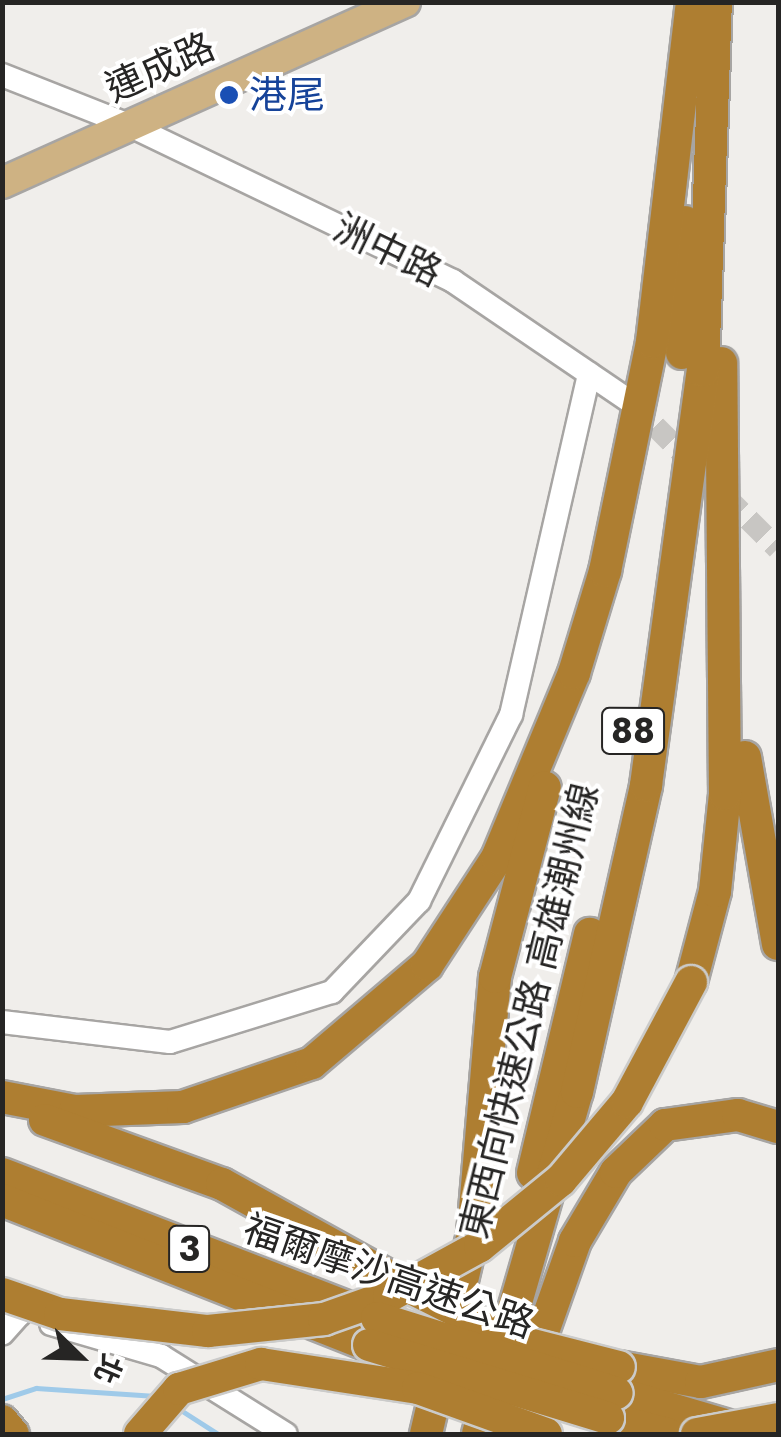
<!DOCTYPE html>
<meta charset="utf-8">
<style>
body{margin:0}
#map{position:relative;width:781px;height:1437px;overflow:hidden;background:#f0eeeb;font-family:Jost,"Noto Sans TC",sans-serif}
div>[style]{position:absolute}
.stream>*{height:5px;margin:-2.5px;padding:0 2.5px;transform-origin:2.5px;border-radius:2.5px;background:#9fcae9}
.minor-tunnel>*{height:22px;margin-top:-11px;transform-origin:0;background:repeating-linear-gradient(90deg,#c8c6c3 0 22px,transparent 0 33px)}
.roads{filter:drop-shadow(2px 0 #a7a5a3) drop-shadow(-2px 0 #a7a5a3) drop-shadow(0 2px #a7a5a3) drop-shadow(0 -2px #a7a5a3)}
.minor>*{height:22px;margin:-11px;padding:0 11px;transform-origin:11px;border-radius:11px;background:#fff}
.major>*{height:30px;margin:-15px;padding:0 15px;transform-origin:15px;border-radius:15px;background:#ceb283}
.highway>*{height:32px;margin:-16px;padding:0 16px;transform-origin:16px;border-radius:16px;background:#ae7e31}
.bridges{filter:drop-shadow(2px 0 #cbcbca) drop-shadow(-2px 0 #cbcbca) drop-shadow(0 2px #cbcbca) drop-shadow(0 -2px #cbcbca)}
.highway-bridge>*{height:32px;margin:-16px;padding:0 16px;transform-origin:16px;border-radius:16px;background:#ae7e31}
.dots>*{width:28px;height:28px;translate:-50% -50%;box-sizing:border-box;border:5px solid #fff;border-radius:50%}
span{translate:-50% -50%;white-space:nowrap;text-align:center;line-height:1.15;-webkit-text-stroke:8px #fff;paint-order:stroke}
.shield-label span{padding:2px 8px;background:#fff;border:2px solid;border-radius:8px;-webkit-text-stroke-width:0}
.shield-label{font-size:35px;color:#262524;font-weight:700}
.street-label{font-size:38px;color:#262524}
.transit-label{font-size:38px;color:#164399}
.left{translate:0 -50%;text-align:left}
.frame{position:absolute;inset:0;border:5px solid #262524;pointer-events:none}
.north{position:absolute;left:30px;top:1307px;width:100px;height:100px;-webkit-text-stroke:8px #fff;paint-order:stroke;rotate:113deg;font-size:28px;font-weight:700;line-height:40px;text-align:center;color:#262524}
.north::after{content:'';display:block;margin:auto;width:35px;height:45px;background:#262524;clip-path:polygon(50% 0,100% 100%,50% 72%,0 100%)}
</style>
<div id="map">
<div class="stream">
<div style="left:2px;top:1399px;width:36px;rotate:-18deg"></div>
<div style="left:36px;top:1388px;width:120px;rotate:3.8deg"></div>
<div style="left:179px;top:1409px;width:46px;rotate:32.7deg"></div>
</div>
<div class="minor-tunnel">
<div style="left:632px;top:403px;width:206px;rotate:45deg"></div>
</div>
<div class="roads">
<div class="minor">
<div style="left:2px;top:75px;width:136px;rotate:21.5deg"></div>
<div style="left:129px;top:125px;width:360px;rotate:25.7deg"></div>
<div style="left:453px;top:281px;width:215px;rotate:34.2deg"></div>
<div style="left:2px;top:1022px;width:169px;rotate:6.8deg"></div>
<div style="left:170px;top:1042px;width:170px;rotate:-17.2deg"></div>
<div style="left:332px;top:992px;width:126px;rotate:-46.3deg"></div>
<div style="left:419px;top:901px;width:208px;rotate:-63.7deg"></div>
<div style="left:511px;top:715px;width:350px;rotate:-77.1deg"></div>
<div style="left:2px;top:1310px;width:18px;rotate:16deg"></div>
<div style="left:19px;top:1315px;width:25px;rotate:132deg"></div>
<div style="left:51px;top:1324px;width:115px;rotate:16.2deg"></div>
<div style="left:161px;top:1356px;width:147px;rotate:32deg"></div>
</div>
<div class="major">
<div style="left:2px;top:183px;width:442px;rotate:-24.2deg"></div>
</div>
<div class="highway">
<div style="left:682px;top:353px;width:131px;rotate:-88.7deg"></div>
<div style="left:745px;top:757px;width:190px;rotate:80deg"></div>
<div style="left:691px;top:982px;width:94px;rotate:-75.2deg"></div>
<div style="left:715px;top:891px;width:98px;rotate:-84.1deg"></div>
<div style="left:725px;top:794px;width:431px;rotate:-90.5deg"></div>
<div style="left:2px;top:1097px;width:74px;rotate:10.9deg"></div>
<div style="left:75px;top:1111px;width:108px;rotate:-2.1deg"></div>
<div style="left:183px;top:1107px;width:136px;rotate:-18.8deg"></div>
<div style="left:312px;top:1063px;width:151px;rotate:-40.4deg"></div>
<div style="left:427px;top:965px;width:128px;rotate:-56.8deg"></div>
<div style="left:497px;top:858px;width:200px;rotate:-67.4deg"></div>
<div style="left:574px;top:673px;width:107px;rotate:-73.1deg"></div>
<div style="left:605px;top:571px;width:234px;rotate:-78.4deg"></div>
<div style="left:652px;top:342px;width:336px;rotate:-83.3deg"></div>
<div style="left:45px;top:1120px;width:188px;rotate:19.9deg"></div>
<div style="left:222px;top:1184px;width:192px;rotate:29deg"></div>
<div style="left:533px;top:1173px;width:246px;rotate:-76.6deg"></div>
<div style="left:2px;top:1174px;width:392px;rotate:21.1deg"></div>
<div style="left:2px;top:1200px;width:395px;rotate:21.6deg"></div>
<div style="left:619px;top:1367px;width:83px;rotate:10.4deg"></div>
<div style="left:701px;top:1382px;width:79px;rotate:-12.4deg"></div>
<div style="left:528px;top:1374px;width:141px;rotate:-70.5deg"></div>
<div style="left:575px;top:1241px;width:80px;rotate:-59.3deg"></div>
<div style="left:616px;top:1172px;width:68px;rotate:-43.8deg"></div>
<div style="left:665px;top:1125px;width:74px;rotate:-7.8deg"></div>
<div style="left:738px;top:1115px;width:42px;rotate:16.7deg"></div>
<div style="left:617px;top:1393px;width:130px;rotate:16.5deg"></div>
<div style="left:608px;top:1418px;width:61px;rotate:15.2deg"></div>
<div style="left:2px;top:1421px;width:17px;rotate:50deg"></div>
<div style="left:426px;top:1434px;width:206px;rotate:-76.8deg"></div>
<div style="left:473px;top:1233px;width:257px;rotate:-85.1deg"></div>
<div style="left:495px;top:977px;width:196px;rotate:-75.3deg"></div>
<div style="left:478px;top:1434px;width:356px;rotate:-73.9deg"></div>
<div style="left:577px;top:1092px;width:315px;rotate:-77.3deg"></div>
<div style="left:646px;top:785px;width:418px;rotate:-82.2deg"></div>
<div style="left:703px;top:371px;width:369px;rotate:-88deg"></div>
</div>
</div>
<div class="bridges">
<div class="highway-bridge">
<div style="left:397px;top:1281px;width:134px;rotate:26.6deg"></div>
<div style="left:517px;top:1341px;width:105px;rotate:14.3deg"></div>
<div style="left:2px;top:1294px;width:61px;rotate:19deg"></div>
<div style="left:60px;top:1314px;width:149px;rotate:6.6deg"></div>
<div style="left:208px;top:1331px;width:117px;rotate:-5.9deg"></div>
<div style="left:324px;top:1319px;width:69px;rotate:-19.5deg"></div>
<div style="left:389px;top:1296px;width:104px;rotate:-28.8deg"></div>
<div style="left:480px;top:1246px;width:104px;rotate:-39.2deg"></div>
<div style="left:561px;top:1180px;width:102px;rotate:-49.8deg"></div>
<div style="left:627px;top:1102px;width:136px;rotate:-61.9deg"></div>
<div style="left:377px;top:1318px;width:251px;rotate:17.4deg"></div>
<div style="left:369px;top:1345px;width:250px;rotate:17deg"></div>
<div style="left:140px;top:1434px;width:60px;rotate:-49.1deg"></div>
<div style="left:179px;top:1389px;width:86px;rotate:-17deg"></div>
<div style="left:261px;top:1364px;width:159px;rotate:8.7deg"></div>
<div style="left:418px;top:1388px;width:136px;rotate:19.8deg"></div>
<div style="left:697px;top:1434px;width:82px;rotate:-10.5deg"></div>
</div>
</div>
<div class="dots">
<div style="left:229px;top:95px;background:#1a4fb4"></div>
</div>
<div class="shield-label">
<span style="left:633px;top:731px">88</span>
<span style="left:189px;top:1249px">3</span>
</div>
<div class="street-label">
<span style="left:160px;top:67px;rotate:-24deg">連成路</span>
<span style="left:388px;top:250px;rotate:26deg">洲中路</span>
<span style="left:529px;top:1011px;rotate:-76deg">東西向快速公路 高雄潮州線</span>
<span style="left:389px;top:1276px;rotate:19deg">福爾摩沙高速公路</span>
</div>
<div class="transit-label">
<span class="left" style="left:249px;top:95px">港尾</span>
</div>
<div class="frame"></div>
<div class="north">北</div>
</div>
